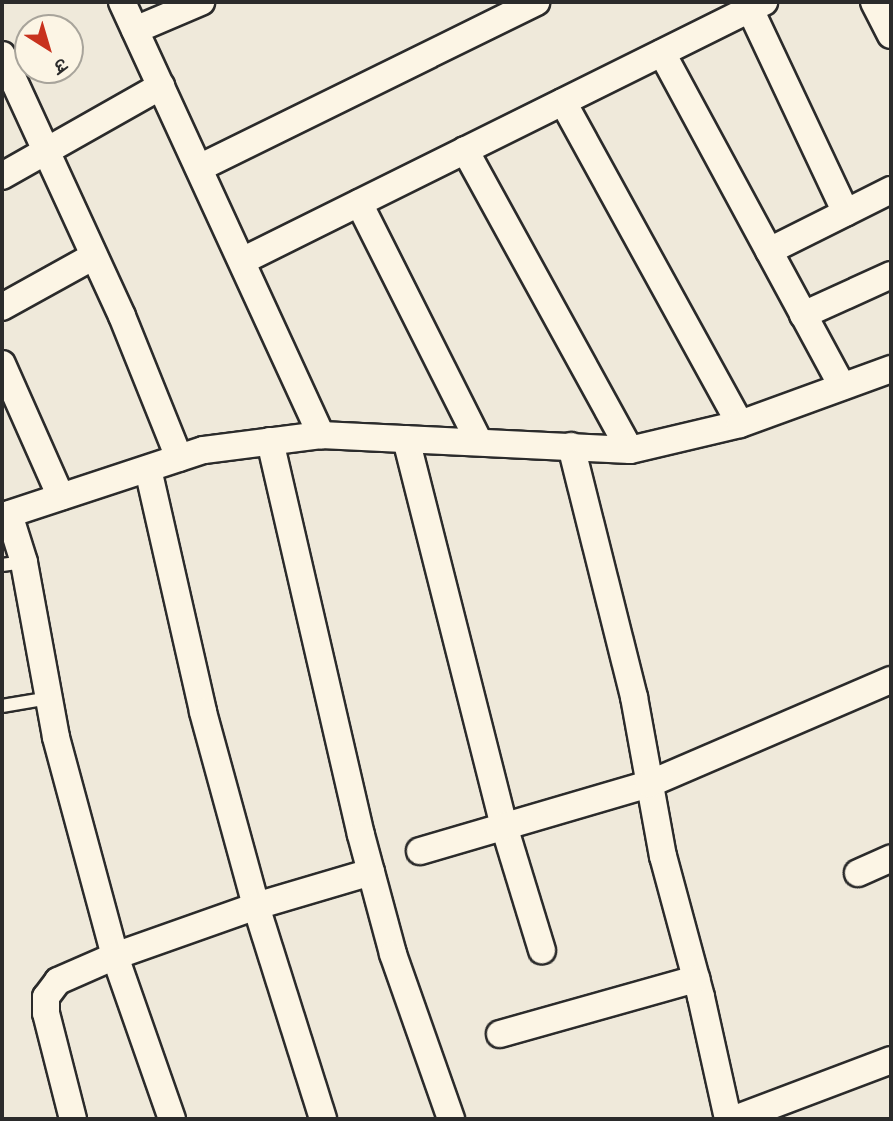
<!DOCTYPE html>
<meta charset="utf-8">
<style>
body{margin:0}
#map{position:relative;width:893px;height:1121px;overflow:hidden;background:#efe9da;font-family:Kalam,"Playpen Sans Deva",sans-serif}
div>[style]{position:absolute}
.roads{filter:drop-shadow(2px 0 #2b2b2b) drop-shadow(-2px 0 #2b2b2b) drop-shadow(0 2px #2b2b2b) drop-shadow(0 -2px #2b2b2b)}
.service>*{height:12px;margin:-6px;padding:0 6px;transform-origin:6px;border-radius:6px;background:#fcf5e5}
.minor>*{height:26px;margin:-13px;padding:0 13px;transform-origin:13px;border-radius:13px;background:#fcf5e5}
span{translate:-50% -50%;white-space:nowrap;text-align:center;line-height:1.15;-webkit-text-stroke:6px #fcf5e5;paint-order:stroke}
.frame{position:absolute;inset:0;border:4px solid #2b2b2b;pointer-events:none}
.north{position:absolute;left:14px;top:14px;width:70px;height:70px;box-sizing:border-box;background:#fcf5e5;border:2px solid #a8a49b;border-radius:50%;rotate:143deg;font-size:19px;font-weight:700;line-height:28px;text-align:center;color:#2b2b2b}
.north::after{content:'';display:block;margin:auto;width:24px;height:32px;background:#c8321e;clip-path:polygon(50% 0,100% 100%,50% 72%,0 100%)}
</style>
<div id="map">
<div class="roads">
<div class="service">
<div style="left:2px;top:565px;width:22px;rotate:-8deg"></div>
<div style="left:2px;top:706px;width:49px;rotate:-9.5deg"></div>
</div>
<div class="minor">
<div style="left:122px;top:2px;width:477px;rotate:65.3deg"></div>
<div style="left:874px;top:2px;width:37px;rotate:63deg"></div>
<div style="left:750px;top:9px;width:225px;rotate:64.8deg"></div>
<div style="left:135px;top:30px;width:72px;rotate:-23deg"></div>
<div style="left:662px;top:53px;width:379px;rotate:61.6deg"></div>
<div style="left:2px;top:55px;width:287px;rotate:65.3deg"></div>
<div style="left:122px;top:316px;width:153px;rotate:68.1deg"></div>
<div style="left:563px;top:102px;width:367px;rotate:61.2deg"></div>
<div style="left:465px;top:150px;width:342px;rotate:61.2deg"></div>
<div style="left:199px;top:168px;width:376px;rotate:-26.2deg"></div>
<div style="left:2px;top:176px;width:183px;rotate:-29.5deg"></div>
<div style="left:359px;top:203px;width:267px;rotate:63.3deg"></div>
<div style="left:769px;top:251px;width:136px;rotate:-26.6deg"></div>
<div style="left:242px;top:261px;width:583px;rotate:-26.39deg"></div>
<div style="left:2px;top:307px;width:105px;rotate:-29deg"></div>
<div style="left:803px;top:315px;width:97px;rotate:-24.4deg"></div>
<div style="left:2px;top:364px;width:145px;rotate:66.1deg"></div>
<div style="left:406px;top:439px;width:399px;rotate:75.8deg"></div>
<div style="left:504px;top:826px;width:130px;rotate:73deg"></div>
<div style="left:270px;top:441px;width:404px;rotate:77deg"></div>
<div style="left:361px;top:835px;width:123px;rotate:74.9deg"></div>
<div style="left:393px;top:954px;width:175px;rotate:70.6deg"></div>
<div style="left:571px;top:446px;width:259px;rotate:75.9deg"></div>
<div style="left:634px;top:697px;width:162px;rotate:79.7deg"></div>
<div style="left:663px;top:856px;width:146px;rotate:74.9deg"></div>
<div style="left:701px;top:997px;width:125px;rotate:77.5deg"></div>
<div style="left:148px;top:469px;width:249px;rotate:77.2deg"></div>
<div style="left:203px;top:712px;width:201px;rotate:74.7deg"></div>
<div style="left:256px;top:906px;width:223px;rotate:72.5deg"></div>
<div style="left:420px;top:851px;width:239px;rotate:-16.3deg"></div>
<div style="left:649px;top:784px;width:263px;rotate:-23.3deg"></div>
<div style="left:858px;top:873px;width:36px;rotate:-24deg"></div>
<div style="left:500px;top:1034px;width:204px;rotate:-15.7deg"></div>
<div style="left:73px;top:1119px;width:109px;rotate:-104.3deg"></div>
<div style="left:46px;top:1013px;width:16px;rotate:-90deg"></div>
<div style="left:46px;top:997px;width:20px;rotate:-53deg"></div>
<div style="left:58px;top:981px;width:62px;rotate:-23.7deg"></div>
<div style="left:115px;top:956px;width:227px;rotate:-105.1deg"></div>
<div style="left:56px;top:737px;width:178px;rotate:-100.4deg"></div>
<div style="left:24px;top:562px;width:50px;rotate:-107.4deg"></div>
<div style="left:9px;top:514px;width:205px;rotate:-18.2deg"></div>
<div style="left:204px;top:450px;width:118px;rotate:-7.3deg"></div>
<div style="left:321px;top:435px;width:309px;rotate:2.8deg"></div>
<div style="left:630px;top:450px;width:113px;rotate:-13.3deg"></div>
<div style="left:740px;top:424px;width:161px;rotate:-20deg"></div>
<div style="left:172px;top:1119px;width:173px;rotate:-109.3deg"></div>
<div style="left:115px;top:956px;width:150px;rotate:-19.5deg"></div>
<div style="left:256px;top:906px;width:120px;rotate:-16.5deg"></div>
<div style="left:735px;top:1119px;width:167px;rotate:-20.7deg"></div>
</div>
</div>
<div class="frame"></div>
<div class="north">उ</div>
</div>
